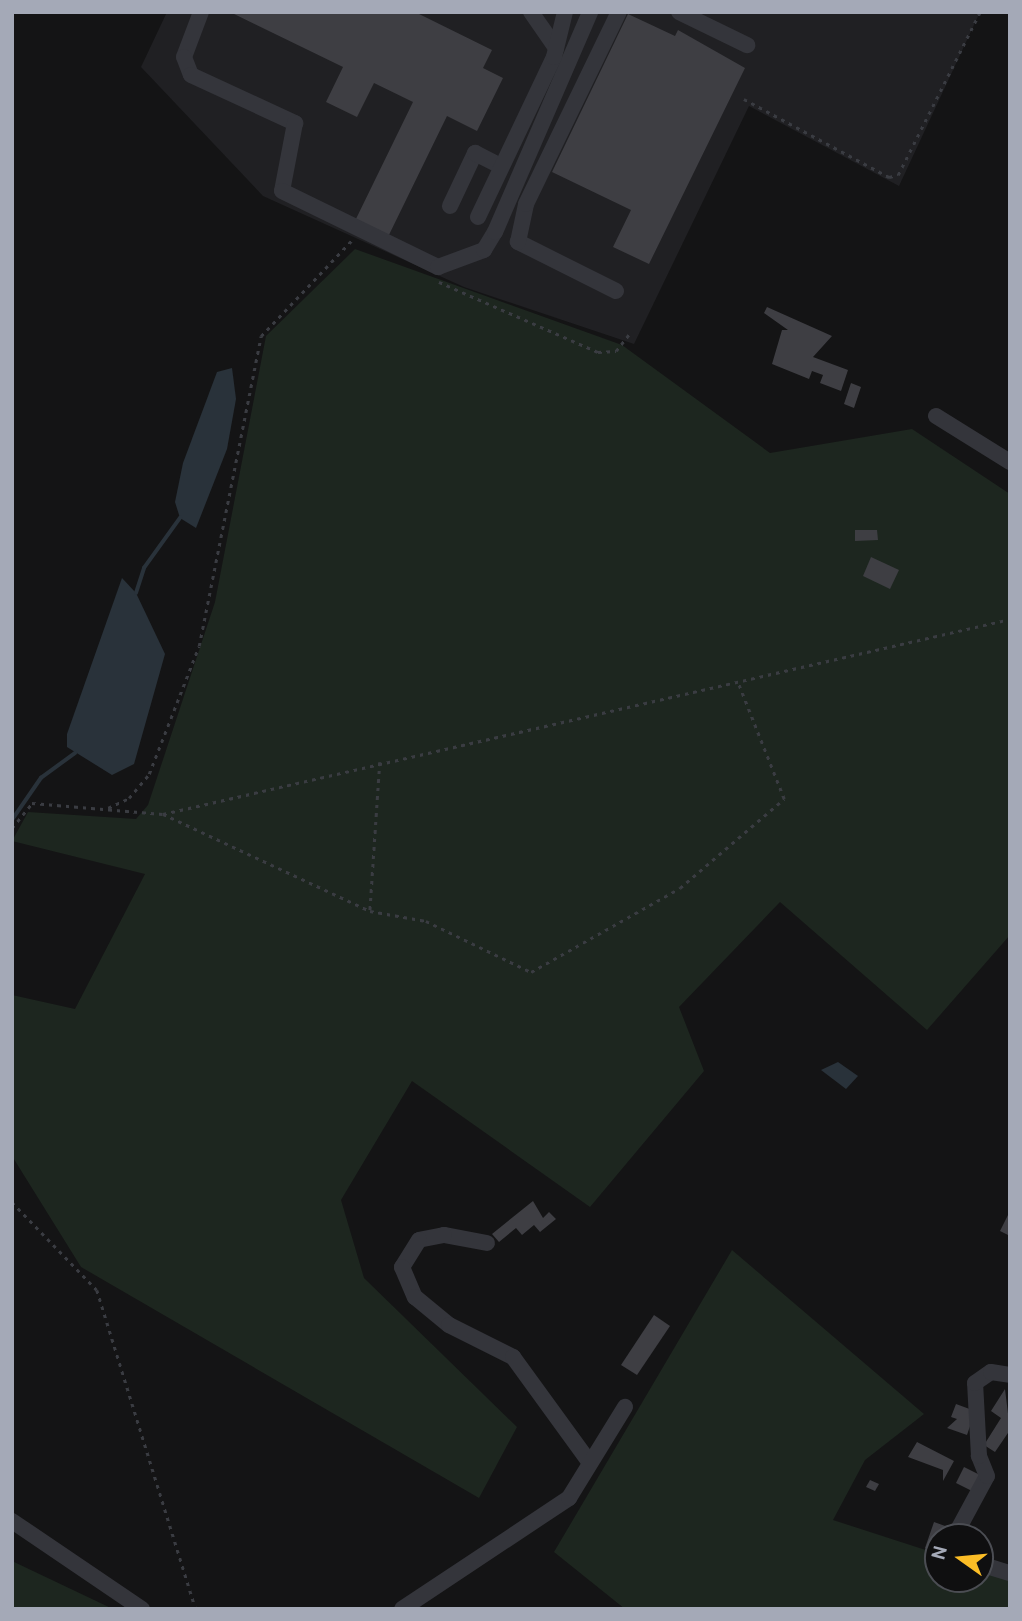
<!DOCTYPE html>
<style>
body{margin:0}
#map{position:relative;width:1022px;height:1621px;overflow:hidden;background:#141415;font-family:Overpass,sans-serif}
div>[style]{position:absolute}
.built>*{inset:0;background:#202023}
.green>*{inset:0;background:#1d261f}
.water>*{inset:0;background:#29323a}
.stream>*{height:3.5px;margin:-1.75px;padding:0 1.75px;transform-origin:1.75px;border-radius:1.75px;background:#29323a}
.building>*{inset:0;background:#3e3e43}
.path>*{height:2.5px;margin-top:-1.25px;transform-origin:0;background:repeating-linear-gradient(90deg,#3a3c42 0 3.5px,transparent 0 8.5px)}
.minor>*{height:16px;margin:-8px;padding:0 8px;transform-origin:8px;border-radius:8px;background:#34353b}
span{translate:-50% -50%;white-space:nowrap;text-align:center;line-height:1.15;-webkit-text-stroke:5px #0f0f10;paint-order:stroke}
.frame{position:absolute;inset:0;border:14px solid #a4a9b7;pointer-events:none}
.north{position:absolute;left:924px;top:1523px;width:70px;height:70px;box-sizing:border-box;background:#0f0f10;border:2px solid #4b4d53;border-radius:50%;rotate:285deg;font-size:19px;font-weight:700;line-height:28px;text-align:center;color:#a4a9b7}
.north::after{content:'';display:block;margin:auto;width:24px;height:32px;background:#fbbd26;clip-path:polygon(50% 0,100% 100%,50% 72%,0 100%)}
</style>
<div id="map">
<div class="built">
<div style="clip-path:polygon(167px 12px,980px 12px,899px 186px,749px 106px,634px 344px,464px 287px,263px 196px,141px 67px)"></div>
</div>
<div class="green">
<div style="clip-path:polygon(355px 249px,622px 345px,770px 453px,912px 429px,1010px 494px,1010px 935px,927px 1030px,780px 902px,679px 1007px,704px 1071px,590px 1207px,412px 1081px,341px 1200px,364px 1278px,517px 1427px,479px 1498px,81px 1267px,12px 1156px,12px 995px,75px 1009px,145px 874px,12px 841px,28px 812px,136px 819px,148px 805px,215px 602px,266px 336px)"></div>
<div style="clip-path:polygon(732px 1250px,924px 1414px,865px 1460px,833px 1520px,938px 1554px,938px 1579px,980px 1579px,980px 1567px,1010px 1577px,1010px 1609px,625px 1609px,554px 1552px)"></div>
<div style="clip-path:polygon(12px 1561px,113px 1609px,12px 1609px)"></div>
</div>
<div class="water">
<div style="clip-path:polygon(232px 368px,236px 399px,227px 449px,196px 528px,180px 518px,175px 502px,183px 463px,217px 372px)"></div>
<div style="clip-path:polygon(122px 578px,136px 593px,165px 654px,134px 764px,112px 775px,67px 747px,67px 734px)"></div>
<div style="clip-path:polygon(838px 1062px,858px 1076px,846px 1089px,821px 1070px)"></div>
</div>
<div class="stream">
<div style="left:136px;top:593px;width:26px;rotate:-72deg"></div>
<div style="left:144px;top:568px;width:62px;rotate:-54.2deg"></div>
<div style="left:12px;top:820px;width:51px;rotate:-55.4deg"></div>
<div style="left:41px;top:778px;width:42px;rotate:-36.3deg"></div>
</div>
<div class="building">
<div style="clip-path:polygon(230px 12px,415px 12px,492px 50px,483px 68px,503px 78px,477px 131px,447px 116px,386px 241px,353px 225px,413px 102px,374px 83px,357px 117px,326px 102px,343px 67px)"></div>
<div style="clip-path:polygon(628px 14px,675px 36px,678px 30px,745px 68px,649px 264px,613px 247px,631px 210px,552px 172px)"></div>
<div style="clip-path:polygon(767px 307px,832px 336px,813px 357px,848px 370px,841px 391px,820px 383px,823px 375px,812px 371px,809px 379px,772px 364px,782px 330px,788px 330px,764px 313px)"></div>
<div style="clip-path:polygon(851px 383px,861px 387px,854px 408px,844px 404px)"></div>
<div style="clip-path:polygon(855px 530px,877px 530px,878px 540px,855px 541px)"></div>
<div style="clip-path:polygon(871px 557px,899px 570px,890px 589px,863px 576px)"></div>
<div style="clip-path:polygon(533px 1201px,543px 1218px,549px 1212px,556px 1219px,540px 1232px,534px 1225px,522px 1235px,516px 1228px,499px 1242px,492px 1234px)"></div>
<div style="clip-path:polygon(1010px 1211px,1010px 1236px,1000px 1231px)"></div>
<div style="clip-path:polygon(654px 1315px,670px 1326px,637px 1375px,621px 1365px)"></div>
<div style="clip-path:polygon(1005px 1389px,1010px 1430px,995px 1452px,984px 1445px,1001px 1418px,991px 1411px)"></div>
<div style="clip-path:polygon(956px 1404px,975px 1411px,967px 1435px,947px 1428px,957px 1419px,951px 1417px)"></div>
<div style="clip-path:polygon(917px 1442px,954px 1461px,943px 1481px,943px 1470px,908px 1457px)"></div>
<div style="clip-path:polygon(964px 1467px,980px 1475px,972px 1491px,956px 1483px)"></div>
<div style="clip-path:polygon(870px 1480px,879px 1484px,875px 1491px,866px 1487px)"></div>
<div style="clip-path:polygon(934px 1522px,948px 1527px,938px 1537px,938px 1552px,925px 1548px)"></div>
</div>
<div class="path">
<div style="left:744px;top:99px;width:165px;rotate:28.3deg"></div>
<div style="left:889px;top:177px;width:9px;rotate:-13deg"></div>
<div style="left:898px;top:175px;width:182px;rotate:-63.3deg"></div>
<div style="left:439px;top:282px;width:174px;rotate:23.8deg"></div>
<div style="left:598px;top:352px;width:18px;rotate:-3deg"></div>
<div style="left:616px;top:351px;width:24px;rotate:-52deg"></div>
<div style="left:380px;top:762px;width:149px;rotate:93.8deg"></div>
<div style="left:370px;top:911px;width:57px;rotate:10.1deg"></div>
<div style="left:426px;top:921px;width:117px;rotate:25.9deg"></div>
<div style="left:531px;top:972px;width:171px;rotate:-29.4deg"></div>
<div style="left:680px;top:888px;width:137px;rotate:-40.6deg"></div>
<div style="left:784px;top:799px;width:125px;rotate:-111.6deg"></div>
<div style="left:108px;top:808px;width:23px;rotate:-25deg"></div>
<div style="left:129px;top:798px;width:31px;rotate:-50deg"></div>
<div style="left:149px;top:774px;width:137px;rotate:-68.7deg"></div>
<div style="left:199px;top:646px;width:316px;rotate:-78.7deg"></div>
<div style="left:261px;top:336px;width:131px;rotate:-46.5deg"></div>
<div style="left:163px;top:814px;width:229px;rotate:25.1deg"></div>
<div style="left:12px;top:828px;width:32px;rotate:-51deg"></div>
<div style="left:32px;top:803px;width:131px;rotate:4.8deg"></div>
<div style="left:163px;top:814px;width:869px;rotate:-12.96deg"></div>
<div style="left:12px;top:1202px;width:122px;rotate:46deg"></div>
<div style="left:97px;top:1290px;width:334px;rotate:72.8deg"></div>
</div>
<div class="minor">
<div style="left:201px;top:12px;width:48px;rotate:110.7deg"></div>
<div style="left:184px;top:57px;width:19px;rotate:69deg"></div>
<div style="left:191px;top:75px;width:115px;rotate:24.8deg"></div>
<div style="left:295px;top:123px;width:69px;rotate:100.8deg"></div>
<div style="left:282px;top:191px;width:174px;rotate:26deg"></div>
<div style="left:438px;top:267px;width:49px;rotate:-20.3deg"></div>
<div style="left:484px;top:250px;width:21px;rotate:-59deg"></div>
<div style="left:495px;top:232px;width:240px;rotate:-66.6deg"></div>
<div style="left:531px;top:12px;width:44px;rotate:55.2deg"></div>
<div style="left:679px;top:12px;width:76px;rotate:25.9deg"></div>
<div style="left:450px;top:206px;width:59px;rotate:-64.7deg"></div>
<div style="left:475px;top:153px;width:29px;rotate:27deg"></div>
<div style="left:478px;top:217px;width:177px;rotate:-64.6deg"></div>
<div style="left:554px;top:57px;width:46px;rotate:-76.3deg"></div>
<div style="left:616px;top:291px;width:110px;rotate:-153.4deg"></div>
<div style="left:518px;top:242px;width:39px;rotate:-78deg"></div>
<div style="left:526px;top:204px;width:213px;rotate:-64.2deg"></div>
<div style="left:936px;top:416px;width:87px;rotate:31.9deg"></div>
<div style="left:487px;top:1243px;width:44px;rotate:-169.5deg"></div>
<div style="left:444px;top:1235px;width:25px;rotate:169deg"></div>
<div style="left:419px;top:1240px;width:32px;rotate:122deg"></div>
<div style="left:402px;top:1267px;width:33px;rotate:67deg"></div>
<div style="left:415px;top:1297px;width:44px;rotate:39.5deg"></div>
<div style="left:449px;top:1325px;width:72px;rotate:26.6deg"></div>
<div style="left:513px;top:1357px;width:131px;rotate:54deg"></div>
<div style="left:12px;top:1521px;width:157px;rotate:34.1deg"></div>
<div style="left:954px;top:1537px;width:69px;rotate:-61.6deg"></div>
<div style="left:987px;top:1476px;width:22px;rotate:-112deg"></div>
<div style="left:979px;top:1456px;width:73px;rotate:-93.1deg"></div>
<div style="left:975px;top:1383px;width:19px;rotate:-35deg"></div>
<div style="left:991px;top:1372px;width:19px;rotate:9deg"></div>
<div style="left:980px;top:1564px;width:31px;rotate:17deg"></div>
<div style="left:402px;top:1609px;width:201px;rotate:-33.6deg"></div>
<div style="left:569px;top:1498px;width:107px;rotate:-58.4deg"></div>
</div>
<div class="frame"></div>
<div class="north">N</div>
</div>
